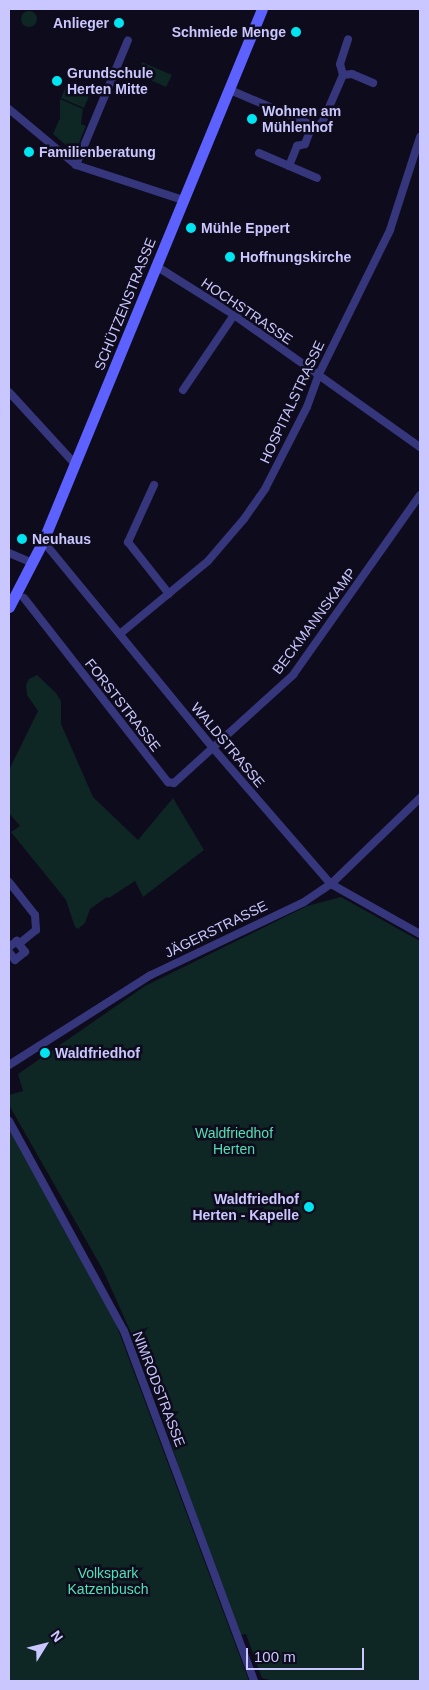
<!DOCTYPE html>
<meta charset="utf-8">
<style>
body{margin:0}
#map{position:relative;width:429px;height:1690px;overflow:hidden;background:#0d0b1c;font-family:Helvetica,sans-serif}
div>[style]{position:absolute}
.green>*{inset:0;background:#0e2624}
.round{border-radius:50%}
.minor>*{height:8px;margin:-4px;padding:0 4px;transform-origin:4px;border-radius:4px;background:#35367c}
.secondary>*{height:11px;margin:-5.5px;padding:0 5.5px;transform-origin:5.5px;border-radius:5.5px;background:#5d61ff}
.dots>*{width:14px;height:14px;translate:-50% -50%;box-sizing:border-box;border:2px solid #0d0b1c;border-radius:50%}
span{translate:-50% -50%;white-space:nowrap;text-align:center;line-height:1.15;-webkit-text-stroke:5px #0d0b1c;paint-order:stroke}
.poi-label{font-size:14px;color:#cac6ff;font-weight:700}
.right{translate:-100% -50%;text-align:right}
.left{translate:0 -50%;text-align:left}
.street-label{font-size:14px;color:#cac6ff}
.park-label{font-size:14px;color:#52e0b5}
.frame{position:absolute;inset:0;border:10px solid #cac6ff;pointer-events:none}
.north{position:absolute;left:20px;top:1620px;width:50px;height:50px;-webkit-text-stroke:4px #0d0b1c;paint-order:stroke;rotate:54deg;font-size:14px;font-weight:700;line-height:20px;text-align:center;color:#cac6ff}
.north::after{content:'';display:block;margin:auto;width:18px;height:22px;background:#cac6ff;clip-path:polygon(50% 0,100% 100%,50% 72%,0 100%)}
.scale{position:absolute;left:246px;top:1648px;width:118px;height:22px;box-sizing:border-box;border:2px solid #cac6ff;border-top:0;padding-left:6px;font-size:15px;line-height:18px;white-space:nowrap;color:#cac6ff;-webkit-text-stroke:4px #0d0b1c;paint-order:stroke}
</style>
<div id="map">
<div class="green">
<div class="round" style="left:21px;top:11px;width:16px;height:16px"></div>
<div style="clip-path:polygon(142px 62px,172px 75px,166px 87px,137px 74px)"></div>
<div style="clip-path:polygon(67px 84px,90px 94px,84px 108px,61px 98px)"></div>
<div style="clip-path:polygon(60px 99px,83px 109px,81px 124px,86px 126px,75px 153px,53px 134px,60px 118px)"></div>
<div style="clip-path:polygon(37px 675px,56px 693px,61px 701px,61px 724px,93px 797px,138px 840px,173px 798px,204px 850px,143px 897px,135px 881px,109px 898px,107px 897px,90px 909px,85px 923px,78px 929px,75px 927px,66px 900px,11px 832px,20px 826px,9px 813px,9px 770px,38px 711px,27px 695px,26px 685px,29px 679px)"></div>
<div style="clip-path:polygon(341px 897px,420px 941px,420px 1681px,274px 1681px,262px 1678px,246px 1634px,240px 1635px,182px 1477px,148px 1371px,103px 1270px,9px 1105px,9px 1095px,23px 1091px,18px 1074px,145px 986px,307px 906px)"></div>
<div style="clip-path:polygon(9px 1123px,103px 1289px,249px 1681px,9px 1681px)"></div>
</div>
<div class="minor">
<div style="left:343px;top:75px;width:9px;rotate:-6deg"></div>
<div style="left:352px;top:74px;width:23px;rotate:23deg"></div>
<div style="left:230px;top:90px;width:95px;rotate:23deg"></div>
<div style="left:317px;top:127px;width:8px;rotate:-45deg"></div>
<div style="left:323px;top:121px;width:50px;rotate:-66.5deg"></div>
<div style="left:343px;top:75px;width:11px;rotate:-105deg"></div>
<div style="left:340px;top:64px;width:26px;rotate:-72deg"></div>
<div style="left:9px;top:109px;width:87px;rotate:39.9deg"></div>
<div style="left:76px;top:165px;width:113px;rotate:18.1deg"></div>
<div style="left:259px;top:153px;width:63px;rotate:23.3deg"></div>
<div style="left:76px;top:165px;width:135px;rotate:-67.4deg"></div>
<div style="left:289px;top:166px;width:22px;rotate:-68deg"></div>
<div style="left:297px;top:146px;width:8px;rotate:-14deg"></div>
<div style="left:305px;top:144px;width:19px;rotate:-69deg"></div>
<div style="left:156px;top:266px;width:92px;rotate:32.1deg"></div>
<div style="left:234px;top:315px;width:228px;rotate:35.4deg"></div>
<div style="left:183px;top:390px;width:91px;rotate:-55.8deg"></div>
<div style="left:9px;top:392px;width:96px;rotate:47.5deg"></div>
<div style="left:154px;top:485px;width:63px;rotate:114.5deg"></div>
<div style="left:128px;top:542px;width:66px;rotate:51.7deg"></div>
<div style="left:43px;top:541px;width:268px;rotate:50.6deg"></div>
<div style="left:213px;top:748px;width:180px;rotate:49.1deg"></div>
<div style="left:331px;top:884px;width:102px;rotate:29.3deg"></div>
<div style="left:9px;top:553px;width:26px;rotate:23deg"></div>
<div style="left:24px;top:598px;width:234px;rotate:52deg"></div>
<div style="left:168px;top:782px;width:6px;rotate:9deg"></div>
<div style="left:174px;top:783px;width:161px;rotate:-42.2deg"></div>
<div style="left:293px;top:675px;width:220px;rotate:-54.8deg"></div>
<div style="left:121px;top:633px;width:113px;rotate:-39.6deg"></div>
<div style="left:208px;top:561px;width:55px;rotate:-49.4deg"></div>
<div style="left:244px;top:519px;width:37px;rotate:-55deg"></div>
<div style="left:265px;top:489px;width:92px;rotate:-62.9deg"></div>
<div style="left:307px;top:407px;width:33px;rotate:-70deg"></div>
<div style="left:318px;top:376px;width:163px;rotate:-63.7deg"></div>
<div style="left:390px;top:230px;width:98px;rotate:-72.1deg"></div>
<div style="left:9px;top:882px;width:42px;rotate:51.8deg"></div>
<div style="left:35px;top:915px;width:15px;rotate:86deg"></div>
<div style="left:36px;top:930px;width:22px;rotate:141deg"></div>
<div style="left:19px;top:944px;width:4px;rotate:-124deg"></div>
<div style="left:17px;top:941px;width:10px;rotate:143deg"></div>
<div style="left:9px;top:952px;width:10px;rotate:53deg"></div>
<div style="left:15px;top:960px;width:13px;rotate:-39deg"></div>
<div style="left:25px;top:952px;width:10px;rotate:-127deg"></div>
<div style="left:9px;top:1065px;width:168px;rotate:-32.4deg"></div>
<div style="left:151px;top:975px;width:170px;rotate:-25.5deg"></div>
<div style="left:304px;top:902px;width:32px;rotate:-34deg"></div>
<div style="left:331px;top:884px;width:124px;rotate:-44deg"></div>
<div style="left:9px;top:1121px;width:239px;rotate:61.3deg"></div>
<div style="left:124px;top:1331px;width:373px;rotate:69.6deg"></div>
</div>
<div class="secondary">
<div style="left:9px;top:607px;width:74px;rotate:-62.7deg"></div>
<div style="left:43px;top:541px;width:575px;rotate:-67.63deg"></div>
</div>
<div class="dots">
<div style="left:119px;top:23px;background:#00e5f1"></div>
<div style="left:296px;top:32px;background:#00e5f1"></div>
<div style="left:57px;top:81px;background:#00e5f1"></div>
<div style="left:252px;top:119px;background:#00e5f1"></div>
<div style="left:29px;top:152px;background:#00e5f1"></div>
<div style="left:191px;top:228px;background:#00e5f1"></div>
<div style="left:230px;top:257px;background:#00e5f1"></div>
<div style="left:22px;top:539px;background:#00e5f1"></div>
<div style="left:45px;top:1053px;background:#00e5f1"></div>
<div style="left:309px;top:1207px;background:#00e5f1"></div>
</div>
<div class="poi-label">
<span class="right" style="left:109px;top:23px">Anlieger</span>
<span class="right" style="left:286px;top:32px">Schmiede Menge</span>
<span class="left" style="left:67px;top:81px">Grundschule<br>Herten Mitte</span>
<span class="left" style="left:262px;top:119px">Wohnen am<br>Mühlenhof</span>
<span class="left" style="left:39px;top:152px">Familienberatung</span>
<span class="left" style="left:201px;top:228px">Mühle Eppert</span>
<span class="left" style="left:240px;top:257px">Hoffnungskirche</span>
<span class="left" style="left:32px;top:539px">Neuhaus</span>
<span class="left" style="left:55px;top:1053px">Waldfriedhof</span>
<span class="right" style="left:299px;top:1207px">Waldfriedhof<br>Herten - Kapelle</span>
</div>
<div class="street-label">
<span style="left:125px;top:304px;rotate:-68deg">SCHÜTZENSTRASSE</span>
<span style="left:247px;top:311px;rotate:34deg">HOCHSTRASSE</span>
<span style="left:292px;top:402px;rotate:-65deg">HOSPITALSTRASSE</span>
<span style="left:314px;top:621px;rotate:-53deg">BECKMANNSKAMP</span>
<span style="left:123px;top:705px;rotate:52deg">FORSTSTRASSE</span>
<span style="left:228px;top:745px;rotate:50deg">WALDSTRASSE</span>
<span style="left:216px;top:929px;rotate:-26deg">JÄGERSTRASSE</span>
<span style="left:159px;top:1389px;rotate:69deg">NIMRODSTRASSE</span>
</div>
<div class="park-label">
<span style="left:234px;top:1141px">Waldfriedhof<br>Herten</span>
<span style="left:108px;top:1581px">Volkspark<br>Katzenbusch</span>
</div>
<div class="frame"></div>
<div class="north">N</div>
<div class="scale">100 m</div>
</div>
